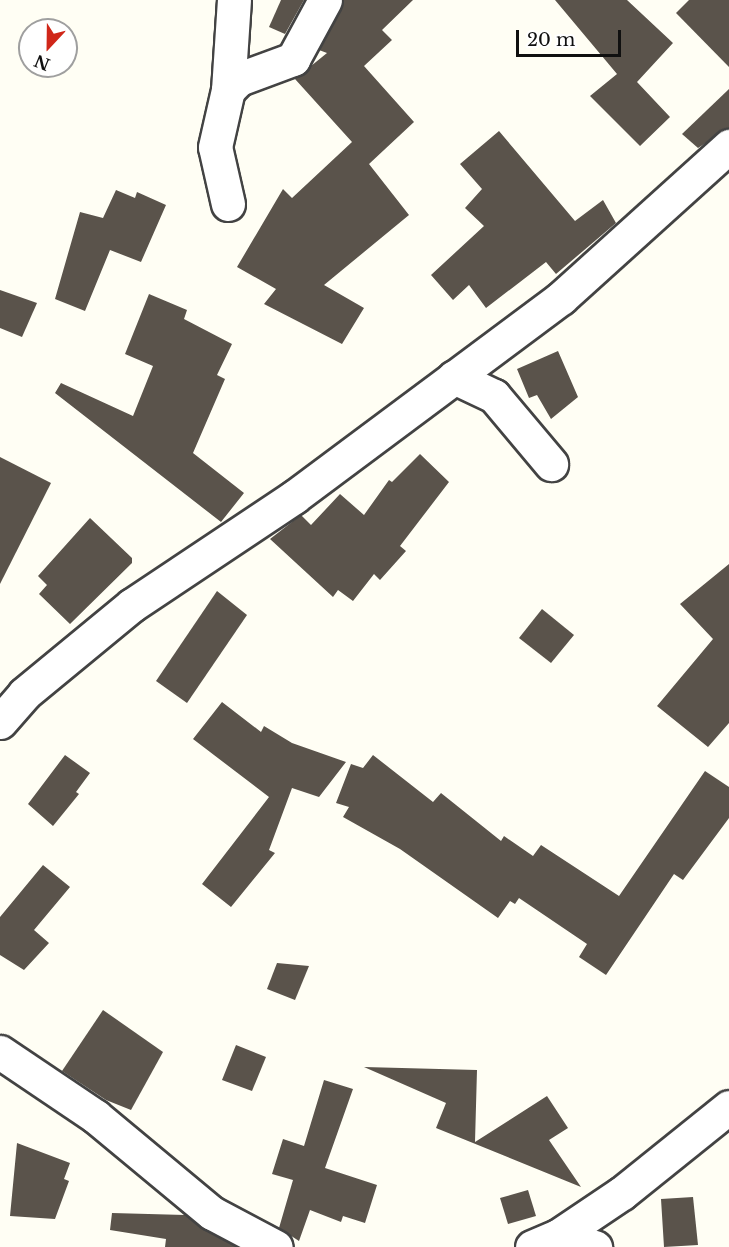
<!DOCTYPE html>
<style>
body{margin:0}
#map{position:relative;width:729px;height:1247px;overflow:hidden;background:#fffef4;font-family:"Libre Baskerville",serif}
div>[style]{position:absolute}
.building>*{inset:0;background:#5a534b}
.roads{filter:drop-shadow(2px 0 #434343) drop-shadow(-2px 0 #434343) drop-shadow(0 2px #434343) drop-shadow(0 -2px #434343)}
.minor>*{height:33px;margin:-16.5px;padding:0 16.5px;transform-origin:16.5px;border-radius:16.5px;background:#fff}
span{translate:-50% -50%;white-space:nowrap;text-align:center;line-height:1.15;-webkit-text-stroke:6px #fff;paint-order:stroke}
.north{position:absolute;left:18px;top:18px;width:60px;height:60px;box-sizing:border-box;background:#fff;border:2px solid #9f9f9f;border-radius:50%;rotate:202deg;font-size:16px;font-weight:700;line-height:24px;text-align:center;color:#101010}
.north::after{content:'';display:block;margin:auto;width:21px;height:27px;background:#d02719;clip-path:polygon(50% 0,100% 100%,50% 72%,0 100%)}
.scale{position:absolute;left:516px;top:30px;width:105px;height:27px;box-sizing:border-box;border:3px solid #101010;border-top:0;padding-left:8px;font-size:18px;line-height:21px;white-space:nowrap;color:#101010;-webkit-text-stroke:4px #fff;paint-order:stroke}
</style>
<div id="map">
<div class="building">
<div style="clip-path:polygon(281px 0,304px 0,285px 34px,269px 27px)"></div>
<div style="clip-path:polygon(344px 0,413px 0,382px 30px,392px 40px,364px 66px,414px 122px,369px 164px,409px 215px,324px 285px,364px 308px,342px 344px,264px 304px,276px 289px,237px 267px,283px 189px,292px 198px,352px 142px,295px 79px,327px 53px,319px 50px)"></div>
<div style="clip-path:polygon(555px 0,627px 0,673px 43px,637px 82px,670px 117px,640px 146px,590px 96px,617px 74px)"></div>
<div style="clip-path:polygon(689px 0,729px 0,729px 67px,676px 13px)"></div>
<div style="clip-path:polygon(729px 89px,729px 128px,698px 148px,682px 134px)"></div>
<div style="clip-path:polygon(499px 131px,575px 221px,603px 200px,616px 223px,556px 274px,546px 262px,486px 308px,469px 285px,453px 300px,431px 275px,484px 226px,465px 208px,482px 189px,460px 164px)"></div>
<div style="clip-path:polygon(116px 190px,135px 198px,137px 192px,166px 205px,141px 262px,110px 250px,85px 311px,55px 299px,80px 212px,103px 218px)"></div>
<div style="clip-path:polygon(0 290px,37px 303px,22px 337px,0 328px)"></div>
<div style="clip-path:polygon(149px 294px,187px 310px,184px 319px,232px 344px,217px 375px,225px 379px,193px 453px,244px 493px,221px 522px,55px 393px,61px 383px,133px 416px,153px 366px,125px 354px)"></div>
<div style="clip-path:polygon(558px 351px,578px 397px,551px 419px,537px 395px,529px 398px,517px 369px)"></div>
<div style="clip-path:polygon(420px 454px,449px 482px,400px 546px,406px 551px,380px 580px,374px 574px,353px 601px,338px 590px,333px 597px,270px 539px,301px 515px,311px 525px,340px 494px,364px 515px,389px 480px,392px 482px)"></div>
<div style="clip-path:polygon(0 457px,51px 483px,0 584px)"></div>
<div style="clip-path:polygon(90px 518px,132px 558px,132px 563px,70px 624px,39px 594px,47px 585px,38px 576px)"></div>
<div style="clip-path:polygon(729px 564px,729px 723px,708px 747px,657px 706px,713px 639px,680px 604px)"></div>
<div style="clip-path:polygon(217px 591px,247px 615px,187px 703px,156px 681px)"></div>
<div style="clip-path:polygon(542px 609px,574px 635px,551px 663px,519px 638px)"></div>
<div style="clip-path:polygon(222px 702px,261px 732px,264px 726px,292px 743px,346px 762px,319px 797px,292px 788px,269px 850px,275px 853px,231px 907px,202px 884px,269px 797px,193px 739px)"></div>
<div style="clip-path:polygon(65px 755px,90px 773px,76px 792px,79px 794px,53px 826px,28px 804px)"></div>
<div style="clip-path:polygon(373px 755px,433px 802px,441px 793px,501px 841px,504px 836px,533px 856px,541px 845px,619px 896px,705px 771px,729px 787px,729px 818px,683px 880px,674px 874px,606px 975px,579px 957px,587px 944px,519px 898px,515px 904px,510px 901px,498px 918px,400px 849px,343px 817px,349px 807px,336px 803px,351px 764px,363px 768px)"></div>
<div style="clip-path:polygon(43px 865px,70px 887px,34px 930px,49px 943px,24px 970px,0 955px,0 917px)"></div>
<div style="clip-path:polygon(277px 963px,309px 966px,295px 1000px,267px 989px)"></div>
<div style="clip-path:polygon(103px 1010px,163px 1052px,131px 1110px,106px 1100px,62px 1071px)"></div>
<div style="clip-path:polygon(236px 1045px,266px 1057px,252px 1091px,222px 1080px)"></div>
<div style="clip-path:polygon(364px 1067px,477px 1070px,475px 1142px,547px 1096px,568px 1128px,549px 1140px,581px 1187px,436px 1128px,446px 1103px)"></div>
<div style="clip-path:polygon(324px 1080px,353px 1089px,325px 1168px,377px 1185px,365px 1223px,343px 1216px,341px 1222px,310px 1210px,299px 1241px,279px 1228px,293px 1180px,272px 1174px,283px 1139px,304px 1146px)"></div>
<div style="clip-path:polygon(17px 1143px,70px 1163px,64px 1179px,69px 1181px,55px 1219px,10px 1216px)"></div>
<div style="clip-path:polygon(528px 1190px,536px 1216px,508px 1224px,500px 1198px)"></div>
<div style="clip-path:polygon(693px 1197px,698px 1245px,664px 1247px,661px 1199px)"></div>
<div style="clip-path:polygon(112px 1213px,185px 1215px,236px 1247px,165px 1247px,166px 1239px,110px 1230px)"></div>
</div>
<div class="roads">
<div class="minor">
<div style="left:228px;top:90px;width:16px;rotate:-45deg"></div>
<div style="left:239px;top:79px;width:58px;rotate:-20.3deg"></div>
<div style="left:293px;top:59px;width:67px;rotate:-61.5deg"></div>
<div style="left:228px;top:204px;width:58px;rotate:-102.8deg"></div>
<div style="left:215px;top:147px;width:58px;rotate:-77.2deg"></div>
<div style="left:228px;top:90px;width:90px;rotate:-86.2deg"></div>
<div style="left:454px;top:377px;width:44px;rotate:25.4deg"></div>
<div style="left:494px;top:396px;width:89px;rotate:50deg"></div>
<div style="left:0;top:722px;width:37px;rotate:-49deg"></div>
<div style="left:24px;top:694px;width:140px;rotate:-39.5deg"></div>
<div style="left:132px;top:605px;width:195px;rotate:-33.7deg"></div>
<div style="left:294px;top:497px;width:333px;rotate:-36.7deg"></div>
<div style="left:561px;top:298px;width:227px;rotate:-42.1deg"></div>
<div style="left:0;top:1052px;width:115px;rotate:34deg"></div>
<div style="left:95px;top:1116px;width:152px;rotate:39.7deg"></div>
<div style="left:212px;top:1213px;width:72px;rotate:28deg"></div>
<div style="left:558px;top:1236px;width:39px;rotate:17deg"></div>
<div style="left:532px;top:1247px;width:28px;rotate:-23deg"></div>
<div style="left:558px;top:1236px;width:77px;rotate:-33.9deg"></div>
<div style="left:622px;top:1193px;width:137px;rotate:-38.8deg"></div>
</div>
</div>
<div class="north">N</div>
<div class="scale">20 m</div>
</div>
